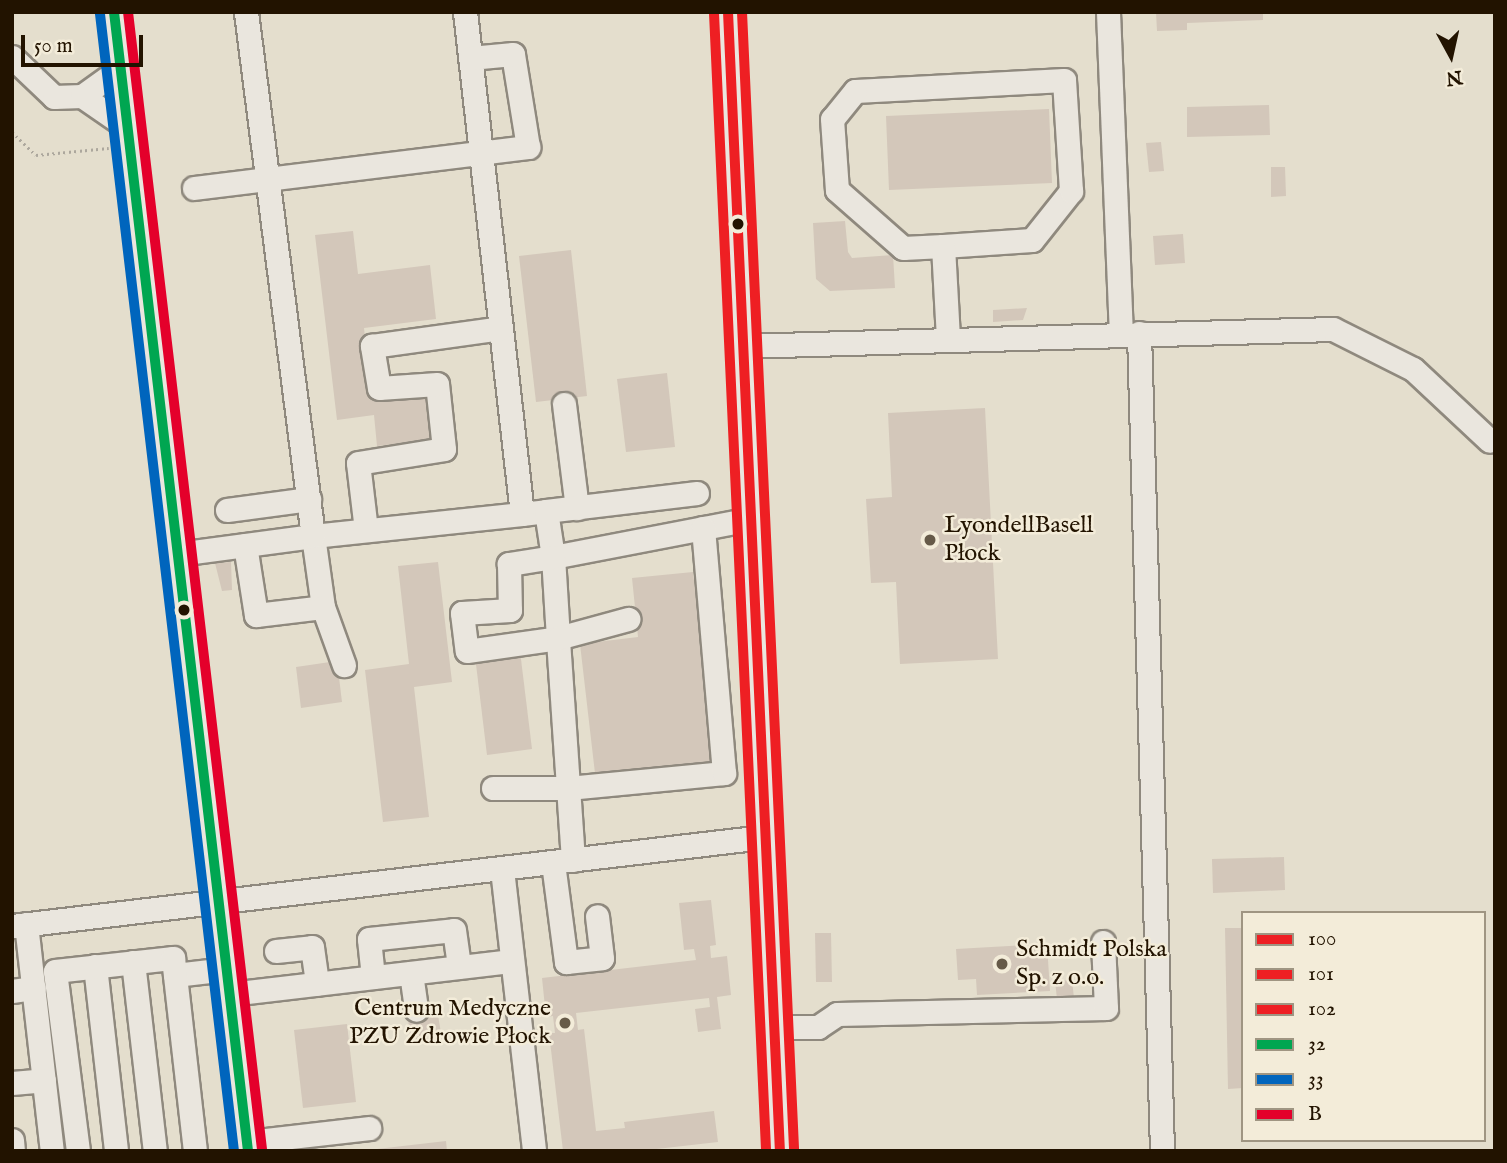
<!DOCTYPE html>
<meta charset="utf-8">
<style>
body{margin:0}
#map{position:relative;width:1507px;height:1163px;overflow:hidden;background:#e4decd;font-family:"IM FELL English",serif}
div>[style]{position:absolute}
.building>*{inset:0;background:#d3c7ba}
.path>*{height:2.5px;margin-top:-1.25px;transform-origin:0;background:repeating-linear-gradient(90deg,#aca79d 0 2px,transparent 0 5.5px)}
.roads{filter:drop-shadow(2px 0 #8f897e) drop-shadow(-2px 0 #8f897e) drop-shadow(0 2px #8f897e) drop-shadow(0 -2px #8f897e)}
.minor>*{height:23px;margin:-11.5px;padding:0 11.5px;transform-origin:11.5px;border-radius:11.5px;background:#eae6de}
.bus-1>*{height:10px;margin:-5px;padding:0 5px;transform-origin:5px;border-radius:5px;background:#ee1f23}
.bus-2>*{height:10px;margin:-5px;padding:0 5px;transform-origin:5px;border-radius:5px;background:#ee1f23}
.bus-3>*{height:10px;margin:-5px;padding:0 5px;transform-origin:5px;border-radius:5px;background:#ee1f23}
.bus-4>*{height:10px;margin:-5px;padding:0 5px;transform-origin:5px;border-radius:5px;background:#00a651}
.bus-5>*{height:10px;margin:-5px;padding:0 5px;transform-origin:5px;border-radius:5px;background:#0065bd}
.bus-6>*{height:10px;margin:-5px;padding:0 5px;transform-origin:5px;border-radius:5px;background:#e4002b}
.dots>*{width:19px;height:19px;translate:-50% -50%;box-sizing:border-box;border:4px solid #f3ecd9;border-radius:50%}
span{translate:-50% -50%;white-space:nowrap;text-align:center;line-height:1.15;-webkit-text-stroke:5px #f3ecd9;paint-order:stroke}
.poi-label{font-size:24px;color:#221300}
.left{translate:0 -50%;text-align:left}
.right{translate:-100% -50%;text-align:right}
.frame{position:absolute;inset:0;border:14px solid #221300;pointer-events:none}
.legend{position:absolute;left:1241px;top:911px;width:245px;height:231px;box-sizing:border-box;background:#f3ecd9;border:2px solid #9f9582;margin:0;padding:9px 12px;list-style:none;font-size:21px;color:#221300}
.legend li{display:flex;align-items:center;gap:14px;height:35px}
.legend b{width:35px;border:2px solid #9f9582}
.north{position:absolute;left:1416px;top:21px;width:70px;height:70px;-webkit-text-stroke:5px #f3ecd9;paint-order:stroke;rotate:172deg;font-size:19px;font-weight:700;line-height:28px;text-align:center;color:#221300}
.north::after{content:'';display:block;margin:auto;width:24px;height:32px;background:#221300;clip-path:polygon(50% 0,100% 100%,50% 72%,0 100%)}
.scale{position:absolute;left:21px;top:35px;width:122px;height:32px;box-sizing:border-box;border:4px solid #221300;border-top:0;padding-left:9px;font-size:21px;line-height:24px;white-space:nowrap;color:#221300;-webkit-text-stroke:5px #f3ecd9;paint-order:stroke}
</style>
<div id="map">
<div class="building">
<div style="clip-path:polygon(1156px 12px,1263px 12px,1263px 20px,1187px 23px,1187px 30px,1157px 31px)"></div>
<div style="clip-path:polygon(1269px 105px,1270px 135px,1187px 137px,1187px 107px)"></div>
<div style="clip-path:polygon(1049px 109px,1052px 183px,889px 190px,886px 116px)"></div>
<div style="clip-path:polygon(1161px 142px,1164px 171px,1149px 172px,1146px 143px)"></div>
<div style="clip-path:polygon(1271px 167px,1285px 167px,1286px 196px,1271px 197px)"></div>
<div style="clip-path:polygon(845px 221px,848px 252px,852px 258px,893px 255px,895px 288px,830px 291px,816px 279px,813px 223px)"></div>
<div style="clip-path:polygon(353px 231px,358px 274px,430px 265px,436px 319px,364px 328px,372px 398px,431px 392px,436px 439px,377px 446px,374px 415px,337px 420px,315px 235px)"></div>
<div style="clip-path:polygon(1183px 234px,1185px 263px,1155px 265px,1153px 236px)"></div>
<div style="clip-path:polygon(571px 250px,587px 396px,536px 402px,519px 256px)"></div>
<div style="clip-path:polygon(1027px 308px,1023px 320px,993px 322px,993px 310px)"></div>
<div style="clip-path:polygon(667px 373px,675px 447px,626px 452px,617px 379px)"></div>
<div style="clip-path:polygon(985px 408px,998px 659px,900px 664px,896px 582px,871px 583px,866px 499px,892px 497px,888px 413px)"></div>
<div style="clip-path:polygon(231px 562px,232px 590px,222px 591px,215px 563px)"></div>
<div style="clip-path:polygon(438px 562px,452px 682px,414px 687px,429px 817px,383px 822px,365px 670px,409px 664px,398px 566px)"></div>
<div style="clip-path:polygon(693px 572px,716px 767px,596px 782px,580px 644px,638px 637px,632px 578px)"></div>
<div style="clip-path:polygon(520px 651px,532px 749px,487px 755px,475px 656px)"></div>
<div style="clip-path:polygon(337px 661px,342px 702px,301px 708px,296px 667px)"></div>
<div style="clip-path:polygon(1284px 857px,1285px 890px,1213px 893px,1212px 859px)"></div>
<div style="clip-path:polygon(711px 900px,716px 945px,710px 946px,711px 958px,727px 956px,731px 995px,717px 997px,721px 1029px,698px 1032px,695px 1009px,710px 1007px,709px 998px,576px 1013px,578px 1030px,584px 1029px,596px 1131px,625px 1128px,624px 1122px,714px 1111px,718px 1142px,639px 1151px,563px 1151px,549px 1033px,555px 1033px,553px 1016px,546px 1017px,542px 978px,696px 960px,694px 949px,684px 950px,679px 903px)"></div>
<div style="clip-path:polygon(1225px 928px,1243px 928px,1243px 1088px,1228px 1089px)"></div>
<div style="clip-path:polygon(815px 933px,831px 933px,832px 982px,816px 982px)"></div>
<div style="clip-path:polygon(1047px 944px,1050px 991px,977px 995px,976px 979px,958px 980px,956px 949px)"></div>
<div style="clip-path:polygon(1072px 980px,1074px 998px,1057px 999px,1055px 981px)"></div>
<div style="clip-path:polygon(438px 1015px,442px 1039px,411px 1044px,408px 1019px)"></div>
<div style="clip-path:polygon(347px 1024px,356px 1102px,303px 1108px,294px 1030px)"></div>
<div style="clip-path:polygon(446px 1141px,447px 1151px,377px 1151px,377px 1149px)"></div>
</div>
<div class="path">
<div style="left:12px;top:132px;width:33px;rotate:44deg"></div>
<div style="left:36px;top:155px;width:73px;rotate:-5.5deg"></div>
</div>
<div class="roads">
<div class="minor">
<div style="left:114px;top:12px;width:1147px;rotate:83.29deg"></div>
<div style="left:465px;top:12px;width:505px;rotate:83.52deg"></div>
<div style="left:522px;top:514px;width:24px;rotate:-7deg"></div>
<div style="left:546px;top:511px;width:47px;rotate:81.3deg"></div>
<div style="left:553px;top:557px;width:201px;rotate:-10.9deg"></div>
<div style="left:728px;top:12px;width:1140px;rotate:87.39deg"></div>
<div style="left:1108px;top:12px;width:322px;rotate:87.7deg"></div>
<div style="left:12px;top:57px;width:58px;rotate:43.6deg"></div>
<div style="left:54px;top:97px;width:28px;rotate:-2deg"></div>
<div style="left:82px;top:96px;width:55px;rotate:34.6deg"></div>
<div style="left:82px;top:96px;width:48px;rotate:-35.7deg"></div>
<div style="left:194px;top:188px;width:337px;rotate:-7deg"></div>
<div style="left:528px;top:147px;width:94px;rotate:-99.2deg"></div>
<div style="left:513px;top:54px;width:43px;rotate:174.7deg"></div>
<div style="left:943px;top:246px;width:89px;rotate:-3.9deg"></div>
<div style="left:1032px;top:240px;width:63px;rotate:-51.5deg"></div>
<div style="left:1071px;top:191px;width:111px;rotate:-93.6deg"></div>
<div style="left:1064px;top:80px;width:209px;rotate:177deg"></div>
<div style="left:855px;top:91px;width:36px;rotate:129deg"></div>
<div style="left:832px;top:119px;width:71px;rotate:86deg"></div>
<div style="left:837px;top:190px;width:88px;rotate:41.3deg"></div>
<div style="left:903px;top:248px;width:40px;rotate:-2.9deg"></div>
<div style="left:943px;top:246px;width:93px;rotate:86.9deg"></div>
<div style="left:1139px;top:333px;width:818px;rotate:88.39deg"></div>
<div style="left:743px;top:346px;width:590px;rotate:-1.65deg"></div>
<div style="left:1333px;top:329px;width:89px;rotate:26.6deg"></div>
<div style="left:1413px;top:369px;width:105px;rotate:43.1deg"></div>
<div style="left:564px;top:404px;width:105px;rotate:82.9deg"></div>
<div style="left:227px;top:510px;width:83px;rotate:-7.6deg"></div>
<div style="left:546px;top:511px;width:152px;rotate:-6.8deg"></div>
<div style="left:366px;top:530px;width:67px;rotate:-96.8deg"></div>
<div style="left:358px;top:463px;width:87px;rotate:-9.2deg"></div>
<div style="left:444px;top:449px;width:65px;rotate:-96.1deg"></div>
<div style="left:437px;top:384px;width:58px;rotate:176.1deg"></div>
<div style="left:379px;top:388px;width:43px;rotate:-99.5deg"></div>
<div style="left:372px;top:346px;width:130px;rotate:-7.9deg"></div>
<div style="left:245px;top:545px;width:71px;rotate:81.1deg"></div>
<div style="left:256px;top:615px;width:67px;rotate:-6.8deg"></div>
<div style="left:323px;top:607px;width:72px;rotate:-98deg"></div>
<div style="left:313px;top:536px;width:210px;rotate:-6deg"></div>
<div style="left:178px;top:554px;width:136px;rotate:-7.6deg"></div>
<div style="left:313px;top:536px;width:528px;rotate:-97.29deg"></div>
<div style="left:323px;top:607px;width:62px;rotate:70.1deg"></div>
<div style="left:493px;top:788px;width:75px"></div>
<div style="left:568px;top:788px;width:157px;rotate:-5.5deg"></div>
<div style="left:724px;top:773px;width:246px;rotate:-94.9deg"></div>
<div style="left:573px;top:860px;width:223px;rotate:-93.9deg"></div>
<div style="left:558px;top:638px;width:81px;rotate:-93.5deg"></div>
<div style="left:553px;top:557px;width:45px;rotate:171deg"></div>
<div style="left:509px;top:564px;width:46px;rotate:88.8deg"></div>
<div style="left:510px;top:610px;width:48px;rotate:176.4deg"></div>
<div style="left:462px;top:613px;width:38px;rotate:83deg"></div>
<div style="left:467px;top:651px;width:92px;rotate:-8.1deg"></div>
<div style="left:558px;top:638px;width:73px;rotate:-15.2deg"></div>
<div style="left:553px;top:863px;width:100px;rotate:82.5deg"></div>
<div style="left:566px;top:962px;width:36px;rotate:-6deg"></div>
<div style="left:602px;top:958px;width:42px;rotate:-96.8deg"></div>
<div style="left:502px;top:869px;width:284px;rotate:83.5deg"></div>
<div style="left:26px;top:924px;width:228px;rotate:83.5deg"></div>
<div style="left:12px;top:926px;width:756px;rotate:-6.76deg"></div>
<div style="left:276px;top:951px;width:36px;rotate:-6deg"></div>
<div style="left:312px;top:947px;width:37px;rotate:82deg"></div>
<div style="left:133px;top:962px;width:190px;rotate:83.4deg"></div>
<div style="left:95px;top:966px;width:186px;rotate:83.5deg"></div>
<div style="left:411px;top:973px;width:37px;rotate:82deg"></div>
<div style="left:175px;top:975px;width:52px;rotate:-6.6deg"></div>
<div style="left:373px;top:977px;width:38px;rotate:-96deg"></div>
<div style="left:369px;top:939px;width:85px;rotate:-6deg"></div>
<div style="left:454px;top:930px;width:37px;rotate:82deg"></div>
<div style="left:12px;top:991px;width:22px;rotate:-8deg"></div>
<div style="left:230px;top:994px;width:284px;rotate:-6.7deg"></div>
<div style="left:774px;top:1027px;width:44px"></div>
<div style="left:818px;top:1027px;width:23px;rotate:-34deg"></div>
<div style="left:837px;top:1014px;width:269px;rotate:-1.3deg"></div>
<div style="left:1106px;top:1008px;width:66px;rotate:-92.6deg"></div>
<div style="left:12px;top:1083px;width:32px;rotate:-5deg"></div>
<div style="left:12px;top:1140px;width:11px;rotate:85deg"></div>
<div style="left:247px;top:1142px;width:123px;rotate:-6.5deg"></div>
<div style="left:78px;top:1151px;width:181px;rotate:-97.3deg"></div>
<div style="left:55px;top:971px;width:119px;rotate:-6.3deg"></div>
<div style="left:173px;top:958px;width:194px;rotate:83.5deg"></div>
</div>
</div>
<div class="bus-1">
<div style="left:728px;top:12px;width:1140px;rotate:87.39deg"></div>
</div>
<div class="bus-2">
<div style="left:714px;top:13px;width:1139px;rotate:87.38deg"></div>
</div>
<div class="bus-3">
<div style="left:742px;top:12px;width:1139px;rotate:87.38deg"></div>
</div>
<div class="bus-4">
<div style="left:114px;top:12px;width:1147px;rotate:83.29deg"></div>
</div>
<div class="bus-5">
<div style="left:100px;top:14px;width:1145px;rotate:83.28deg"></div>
</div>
<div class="bus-6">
<div style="left:128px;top:12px;width:1145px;rotate:83.28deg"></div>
</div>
<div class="dots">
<div style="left:738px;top:224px;background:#221300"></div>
<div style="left:930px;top:540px;background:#665a48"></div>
<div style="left:184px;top:610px;background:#221300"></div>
<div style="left:1002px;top:964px;background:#665a48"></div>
<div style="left:565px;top:1023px;background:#665a48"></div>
</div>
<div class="poi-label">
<span class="left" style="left:944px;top:540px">LyondellBasell<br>Płock</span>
<span class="left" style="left:1016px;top:964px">Schmidt Polska<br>Sp. z o.o.</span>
<span class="right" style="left:551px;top:1023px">Centrum Medyczne<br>PZU Zdrowie Płock</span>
</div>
<div class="frame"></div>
<ul class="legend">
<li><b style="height:9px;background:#ee1f23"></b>100</li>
<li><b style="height:9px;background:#ee1f23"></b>101</li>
<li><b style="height:9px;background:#ee1f23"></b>102</li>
<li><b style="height:9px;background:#00a651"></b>32</li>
<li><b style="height:9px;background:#0065bd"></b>33</li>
<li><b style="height:9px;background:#e4002b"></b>B</li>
</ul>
<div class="north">N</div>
<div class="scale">50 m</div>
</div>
